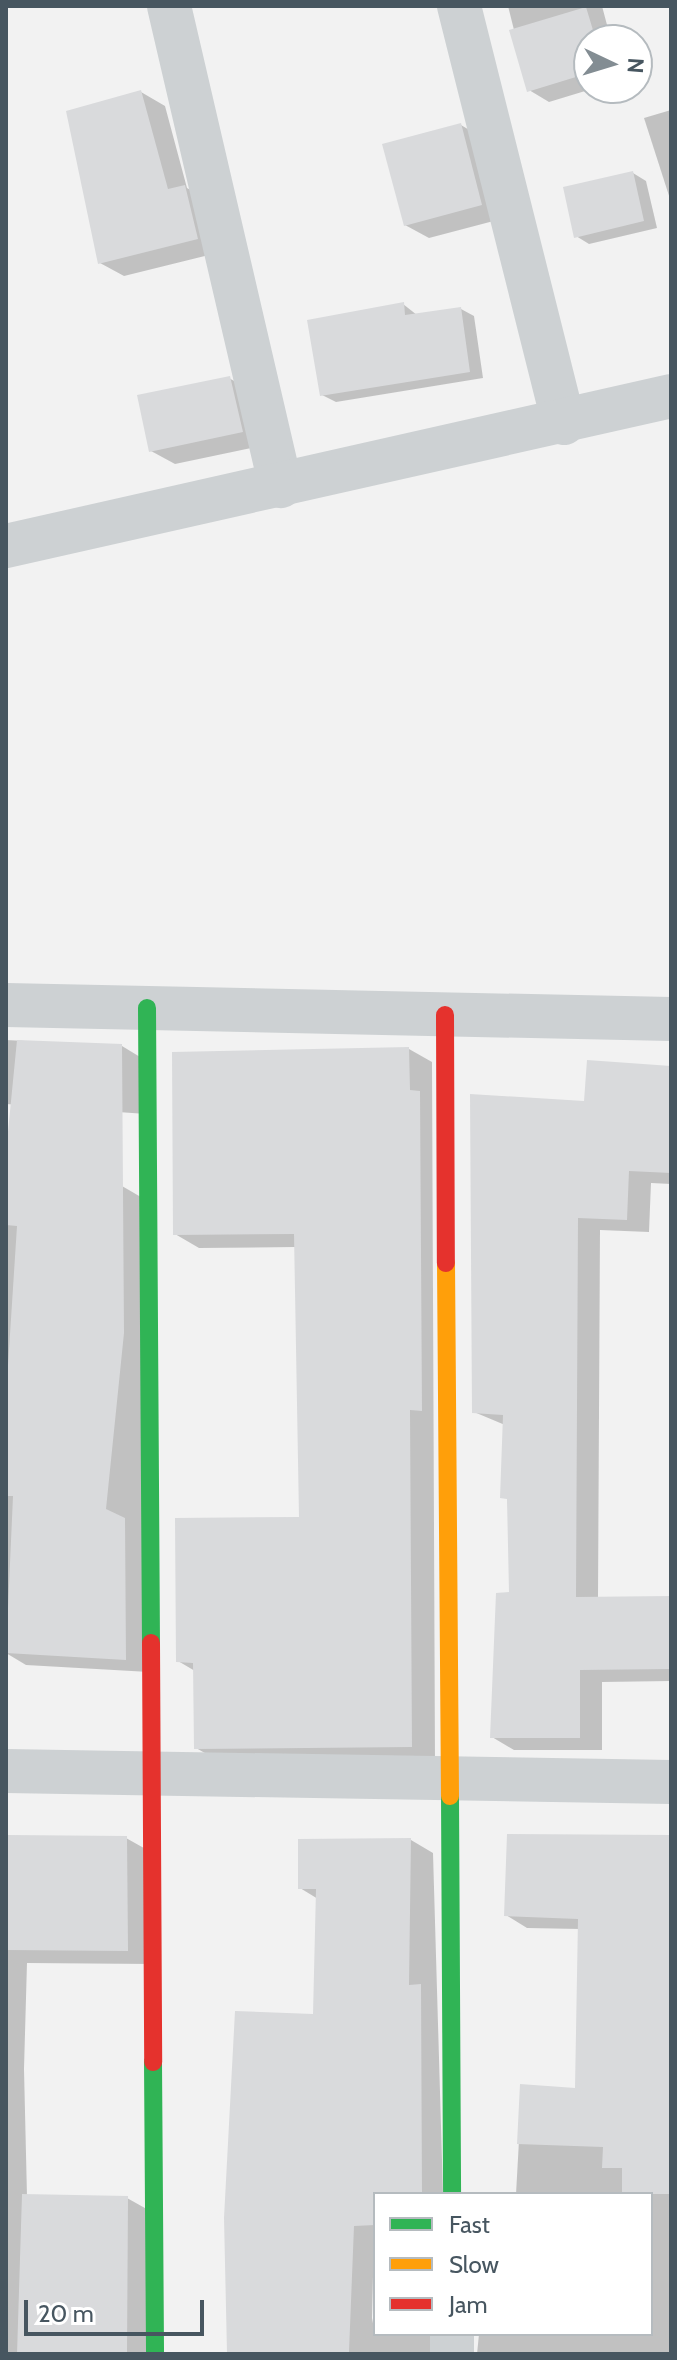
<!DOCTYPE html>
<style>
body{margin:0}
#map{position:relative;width:677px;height:2360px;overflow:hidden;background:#f2f2f2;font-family:Cabin,sans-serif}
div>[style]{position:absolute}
.shadow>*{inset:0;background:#0003}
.building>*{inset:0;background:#d9dadc}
.street>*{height:44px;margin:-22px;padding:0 22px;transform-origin:22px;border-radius:22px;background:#cdd1d3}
.fast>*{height:18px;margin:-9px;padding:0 9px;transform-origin:9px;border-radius:9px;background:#30b455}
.slow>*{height:18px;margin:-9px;padding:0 9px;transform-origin:9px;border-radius:9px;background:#ff9f0a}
.jam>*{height:18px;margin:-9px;padding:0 9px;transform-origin:9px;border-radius:9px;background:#e5322d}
span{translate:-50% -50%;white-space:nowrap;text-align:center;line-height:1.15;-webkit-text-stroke:8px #fff;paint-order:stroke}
.frame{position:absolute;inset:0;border:8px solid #475660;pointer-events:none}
.legend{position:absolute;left:373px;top:2192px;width:280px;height:144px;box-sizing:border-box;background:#fff;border:2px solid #b5bbbf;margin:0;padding:10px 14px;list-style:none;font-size:24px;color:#475660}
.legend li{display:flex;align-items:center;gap:16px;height:40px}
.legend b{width:40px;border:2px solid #b5bbbf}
.north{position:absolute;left:573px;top:24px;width:80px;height:80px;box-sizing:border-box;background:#fff;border:2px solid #b5bbbf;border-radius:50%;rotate:94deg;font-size:22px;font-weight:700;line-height:32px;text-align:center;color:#475660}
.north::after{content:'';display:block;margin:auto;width:28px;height:36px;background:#838d93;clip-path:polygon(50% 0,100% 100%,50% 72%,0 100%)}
.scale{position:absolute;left:24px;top:2300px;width:180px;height:36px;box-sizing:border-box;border:4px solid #475660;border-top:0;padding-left:10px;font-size:24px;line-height:28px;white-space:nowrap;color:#475660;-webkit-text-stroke:6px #fff;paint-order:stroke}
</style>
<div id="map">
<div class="shadow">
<div style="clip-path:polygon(508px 6px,602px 6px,611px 40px,589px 40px,589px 88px,595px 88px,549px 102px,529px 90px)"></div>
<div style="clip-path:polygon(141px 92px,165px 106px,187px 188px,208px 200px,221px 252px,124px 276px,100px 263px)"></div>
<div style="clip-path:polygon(671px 110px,671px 202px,644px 118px)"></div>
<div style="clip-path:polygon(461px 125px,484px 139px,505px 218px,429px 238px,405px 225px)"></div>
<div style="clip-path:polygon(633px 173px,646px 181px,657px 228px,589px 244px,576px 236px)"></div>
<div style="clip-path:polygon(403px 304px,417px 315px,461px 309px,474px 316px,483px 378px,336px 402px,322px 395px)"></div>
<div style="clip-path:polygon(229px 378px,253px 392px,266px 445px,175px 464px,151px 451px)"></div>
<div style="clip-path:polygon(6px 1040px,122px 1046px,145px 1060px,146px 1114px,6px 1104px)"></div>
<div style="clip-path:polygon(409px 1049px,432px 1062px,435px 1759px,219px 1761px,196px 1748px,195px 1671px,178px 1661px,301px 1519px,296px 1247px,199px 1248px,175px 1234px)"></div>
<div style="clip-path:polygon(671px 1068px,671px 1184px,651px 1183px,649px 1232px,600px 1230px,598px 1599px,671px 1598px,671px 1681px,602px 1682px,602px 1750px,514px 1750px,492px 1737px,511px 1594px,505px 1425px,474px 1412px,586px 1103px)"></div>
<div style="clip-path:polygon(6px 1181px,122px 1186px,146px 1200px,149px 1672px,26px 1665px,6px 1653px)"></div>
<div style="clip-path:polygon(6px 1838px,126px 1838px,151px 1852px,152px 1964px,27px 1963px,24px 2069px,27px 2196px,127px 2198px,152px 2212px,152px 2354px,6px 2354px)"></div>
<div style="clip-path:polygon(671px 1839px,671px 2006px,580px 1929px,527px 1928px,506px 1915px)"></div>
<div style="clip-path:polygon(411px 1840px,433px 1853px,443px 2194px,375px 2194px,372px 2318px,375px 2334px,455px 2334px,449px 2354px,228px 2354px,226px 2218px,315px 2017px,318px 1899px,300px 1888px)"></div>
<div style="clip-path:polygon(671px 2069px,671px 2354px,477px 2354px,479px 2334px,651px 2334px,651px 2194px,516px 2194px,522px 2086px,577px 2090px)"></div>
</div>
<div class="building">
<div style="clip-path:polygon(586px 7px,596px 40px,589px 40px,589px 73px,527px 92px,509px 30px)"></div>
<div style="clip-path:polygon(141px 90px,168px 189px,185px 185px,198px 239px,98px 264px,66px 111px)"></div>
<div style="clip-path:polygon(461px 123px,482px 205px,404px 226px,382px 144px)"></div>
<div style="clip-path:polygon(633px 171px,644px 221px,574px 238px,563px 187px)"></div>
<div style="clip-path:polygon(404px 302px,405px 315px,461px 307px,470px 372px,320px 396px,307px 320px)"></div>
<div style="clip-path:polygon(230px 376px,243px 432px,149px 452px,137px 395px)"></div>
<div style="clip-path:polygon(17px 1040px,122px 1044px,124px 1333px,106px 1509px,125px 1518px,126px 1660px,6px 1653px,13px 1496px,6px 1496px,6px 1396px,17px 1226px,6px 1225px,6px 1152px)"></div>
<div style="clip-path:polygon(409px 1047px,410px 1090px,420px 1091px,422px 1411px,410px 1410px,412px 1747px,194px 1749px,193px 1663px,176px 1662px,175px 1518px,299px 1517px,294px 1234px,173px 1235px,172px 1052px)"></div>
<div style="clip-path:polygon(587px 1060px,671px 1066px,671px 1173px,629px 1171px,627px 1220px,578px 1218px,576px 1597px,671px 1596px,671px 1669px,580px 1670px,580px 1738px,490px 1738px,496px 1593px,509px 1592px,507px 1499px,500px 1498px,503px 1415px,472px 1413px,470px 1094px,584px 1101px)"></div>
<div style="clip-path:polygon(507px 1834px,671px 1835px,671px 2194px,622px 2194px,622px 2168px,602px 2168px,603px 2147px,517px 2144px,520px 2084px,575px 2088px,578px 1919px,504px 1916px)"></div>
<div style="clip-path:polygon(8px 1835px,127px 1836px,128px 1951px,6px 1950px)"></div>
<div style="clip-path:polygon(411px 1838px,409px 1985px,421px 1984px,422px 2194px,375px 2194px,375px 2225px,354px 2226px,349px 2352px,227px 2353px,224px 2218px,235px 2011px,313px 2014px,316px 1889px,298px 1889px,298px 1839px)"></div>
<div style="clip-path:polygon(22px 2194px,128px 2196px,127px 2354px,17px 2354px)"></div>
</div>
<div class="street">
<div style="left:169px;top:6px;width:493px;rotate:76.9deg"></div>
<div style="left:459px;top:6px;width:430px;rotate:75.9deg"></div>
<div style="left:6px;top:546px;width:682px;rotate:-12.71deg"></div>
<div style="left:6px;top:1005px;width:665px;rotate:1.21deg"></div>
<div style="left:6px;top:1771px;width:665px;rotate:0.95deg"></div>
<div style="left:452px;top:2334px;width:20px;rotate:90deg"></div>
</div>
<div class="fast">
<div style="left:147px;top:1008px;width:635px;rotate:89.64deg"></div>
<div style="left:450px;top:1796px;width:398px;rotate:89.7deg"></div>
<div style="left:153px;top:2062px;width:292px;rotate:89.6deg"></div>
</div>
<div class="slow">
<div style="left:446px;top:1263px;width:533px;rotate:89.57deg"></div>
</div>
<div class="jam">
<div style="left:445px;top:1015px;width:248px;rotate:89.8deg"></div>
<div style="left:151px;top:1643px;width:419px;rotate:89.7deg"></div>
</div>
<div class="frame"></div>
<ul class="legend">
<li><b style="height:10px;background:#30b455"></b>Fast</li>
<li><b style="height:10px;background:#ff9f0a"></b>Slow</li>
<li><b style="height:10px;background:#e5322d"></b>Jam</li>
</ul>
<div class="north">N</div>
<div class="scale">20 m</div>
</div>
